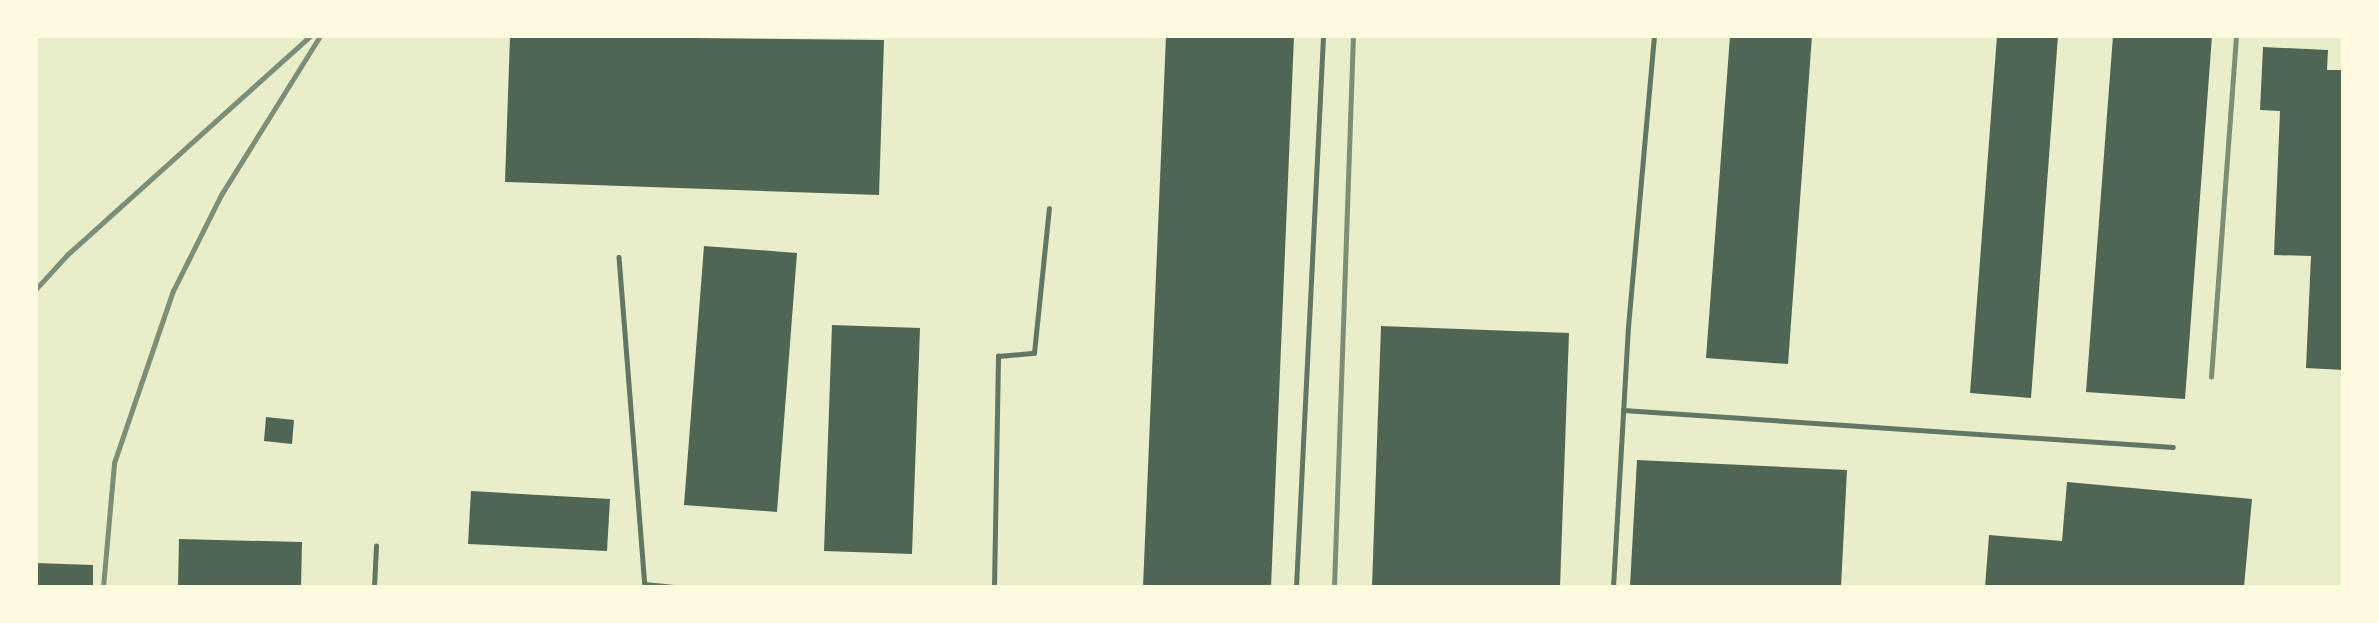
<!DOCTYPE html>
<style>
body{margin:0}
#map{position:relative;width:2379px;height:623px;overflow:hidden;background:#e9edc9;font-family:"Source Sans 3",sans-serif}
div>[style]{position:absolute}
.building>*{inset:0;background:#4f6655}
.service>*{height:4.5px;margin:-2.25px;padding:0 2.25px;transform-origin:2.25px;border-radius:2.25px;background:#617663}
.rail>*{height:4.5px;margin:-2.25px;padding:0 2.25px;transform-origin:2.25px;border-radius:2.25px;background:#7c8e77}
span{translate:-50% -50%;white-space:nowrap;text-align:center;line-height:1.15;-webkit-text-stroke:4.5px #fefae0;paint-order:stroke}
.frame{position:absolute;inset:0;border:38px solid #fefae0;pointer-events:none}
</style>
<div id="map">
<div class="building">
<div style="clip-path:polygon(510px 36px,884px 40px,879px 195px,505px 182px)"></div>
<div style="clip-path:polygon(1166px 36px,1294px 36px,1271px 587px,1143px 587px)"></div>
<div style="clip-path:polygon(1730px 36px,1812px 36px,1788px 364px,1706px 358px)"></div>
<div style="clip-path:polygon(1997px 36px,2058px 36px,2031px 398px,1970px 393px)"></div>
<div style="clip-path:polygon(2113px 36px,2212px 36px,2185px 399px,2086px 392px)"></div>
<div style="clip-path:polygon(2263px 47px,2328px 50px,2327px 70px,2343px 70px,2343px 370px,2306px 368px,2311px 256px,2274px 255px,2280px 111px,2260px 110px)"></div>
<div style="clip-path:polygon(704px 246px,797px 253px,777px 512px,684px 505px)"></div>
<div style="clip-path:polygon(832px 325px,920px 328px,912px 554px,824px 551px)"></div>
<div style="clip-path:polygon(1381px 326px,1569px 333px,1560px 587px,1372px 587px)"></div>
<div style="clip-path:polygon(266px 417px,294px 420px,292px 444px,264px 441px)"></div>
<div style="clip-path:polygon(1637px 460px,1847px 470px,1841px 587px,1630px 586px)"></div>
<div style="clip-path:polygon(2067px 482px,2252px 499px,2244px 587px,1985px 587px,1989px 535px,2062px 541px)"></div>
<div style="clip-path:polygon(471px 491px,610px 499px,607px 551px,468px 544px)"></div>
<div style="clip-path:polygon(179px 539px,302px 542px,301px 587px,178px 587px)"></div>
<div style="clip-path:polygon(36px 563px,93px 565px,93px 587px,36px 587px)"></div>
</div>
<div class="service">
<div style="left:619px;top:257px;width:328px;rotate:85.5deg"></div>
<div style="left:645px;top:584px;width:29px;rotate:6deg"></div>
<div style="left:1623px;top:410px;width:551px;rotate:3.85deg"></div>
<div style="left:374px;top:587px;width:41px;rotate:-87.2deg"></div>
<div style="left:994px;top:587px;width:231px;rotate:-89deg"></div>
<div style="left:998px;top:356px;width:36px;rotate:-5deg"></div>
<div style="left:1034px;top:353px;width:145px;rotate:-84.1deg"></div>
<div style="left:1296px;top:587px;width:552px;rotate:-87.19deg"></div>
<div style="left:1613px;top:587px;width:260px;rotate:-86.7deg"></div>
<div style="left:1628px;top:327px;width:292px;rotate:-84.9deg"></div>
</div>
<div class="rail">
<div style="left:36px;top:289px;width:46px;rotate:-47.6deg"></div>
<div style="left:67px;top:255px;width:327px;rotate:-42deg"></div>
<div style="left:2211px;top:377px;width:342px;rotate:-85.8deg"></div>
<div style="left:103px;top:587px;width:124px;rotate:-84.9deg"></div>
<div style="left:114px;top:463px;width:182px;rotate:-71.1deg"></div>
<div style="left:173px;top:291px;width:107px;rotate:-63.4deg"></div>
<div style="left:221px;top:195px;width:187px;rotate:-58.1deg"></div>
<div style="left:1334px;top:587px;width:551px;rotate:-88.03deg"></div>
</div>
<div class="frame"></div>
</div>
